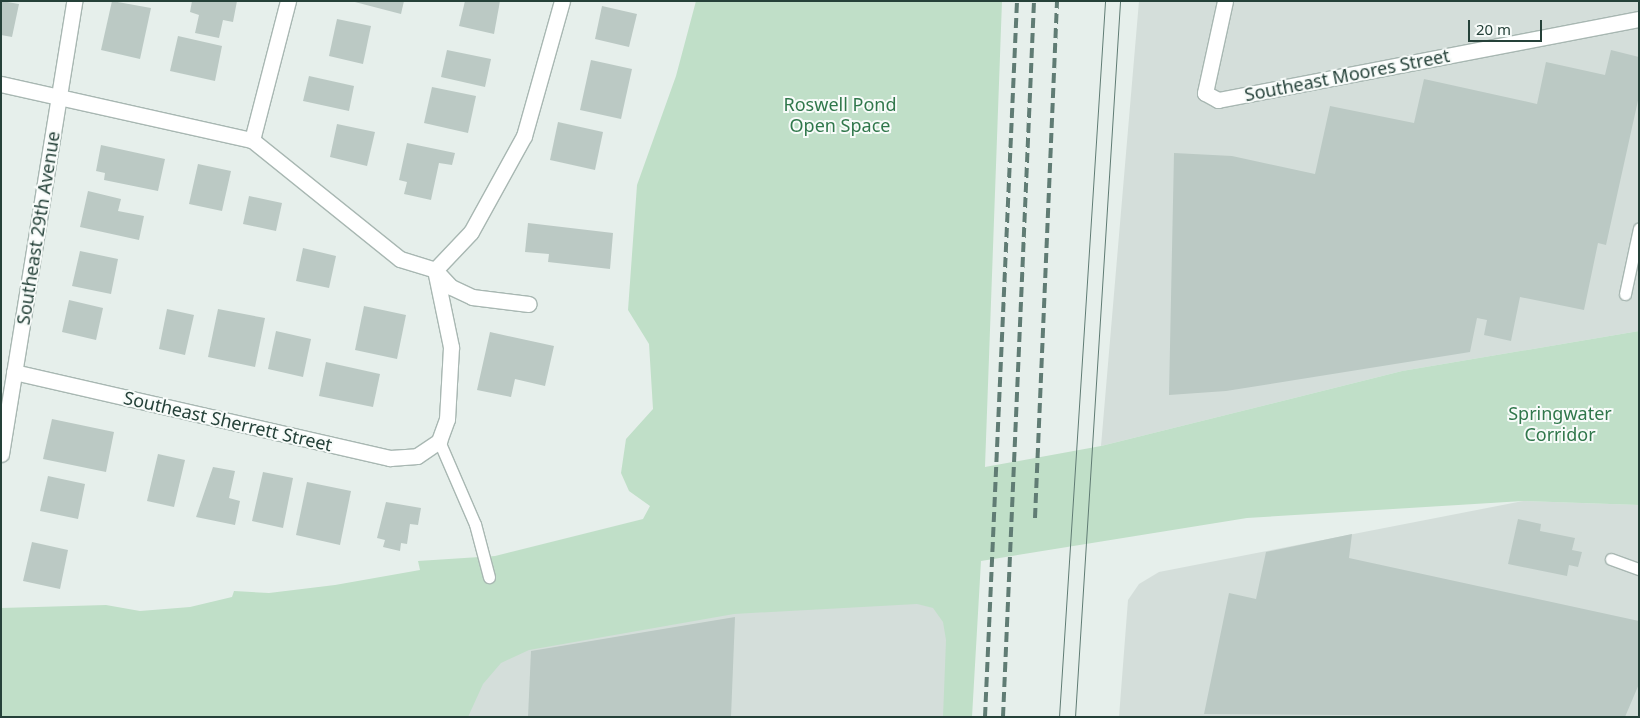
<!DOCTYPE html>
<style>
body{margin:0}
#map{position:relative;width:1640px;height:718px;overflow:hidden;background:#e6efeb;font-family:"Noto Sans",sans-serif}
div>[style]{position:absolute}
.built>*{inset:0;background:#d4deda}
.green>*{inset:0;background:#c0dfc8}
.building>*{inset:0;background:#bbc9c4}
.roads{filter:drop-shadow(1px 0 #a8b7b2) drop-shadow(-1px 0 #a8b7b2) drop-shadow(0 1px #a8b7b2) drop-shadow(0 -1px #a8b7b2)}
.lane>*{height:11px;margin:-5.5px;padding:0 5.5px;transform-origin:5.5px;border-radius:5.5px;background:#fff}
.street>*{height:15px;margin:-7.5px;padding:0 7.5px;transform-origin:7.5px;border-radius:7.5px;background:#fff}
.tram>*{height:1px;margin:-0.5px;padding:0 0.5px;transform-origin:0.5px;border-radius:0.5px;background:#607c74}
.rail>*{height:4px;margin-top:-2px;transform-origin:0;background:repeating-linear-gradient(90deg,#607c74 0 10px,transparent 0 15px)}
span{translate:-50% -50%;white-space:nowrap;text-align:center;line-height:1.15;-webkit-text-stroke:4px #f7fbf9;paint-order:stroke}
.street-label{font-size:18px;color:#254139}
.park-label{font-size:18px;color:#30774b}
.frame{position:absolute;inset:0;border:2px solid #254139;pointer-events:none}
.scale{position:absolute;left:1468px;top:20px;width:74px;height:22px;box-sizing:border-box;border:2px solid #254139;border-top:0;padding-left:6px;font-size:15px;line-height:18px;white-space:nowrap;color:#254139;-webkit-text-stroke:4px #f7fbf9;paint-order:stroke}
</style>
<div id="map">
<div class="built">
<div style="clip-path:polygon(1139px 1px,1639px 1px,1639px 331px,1402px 371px,1101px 446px)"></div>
<div style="clip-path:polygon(1523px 501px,1639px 505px,1639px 717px,1119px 717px,1128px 600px,1139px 584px,1159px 572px)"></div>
<div style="clip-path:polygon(958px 565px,950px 717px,416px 717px,417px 655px)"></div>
</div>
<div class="green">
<div style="clip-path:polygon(696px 1px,1002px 1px,985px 467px,1101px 446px,1402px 371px,1639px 331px,1639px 505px,1523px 501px,1247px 518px,981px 561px,972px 717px,943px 717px,946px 640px,943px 622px,933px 608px,917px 604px,734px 614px,529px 650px,501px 663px,483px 684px,468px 717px,1px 717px,1px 608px,106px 605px,140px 611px,190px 607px,232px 597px,234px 591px,269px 593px,335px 585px,420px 570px,418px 561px,495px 556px,643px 519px,650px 506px,629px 491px,621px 473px,626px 439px,653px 409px,649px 344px,628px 310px,637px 185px,676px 76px)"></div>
</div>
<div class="building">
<div style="clip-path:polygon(1px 1px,19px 4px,12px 37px,1px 35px)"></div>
<div style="clip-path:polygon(112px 1px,151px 8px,140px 59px,101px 50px)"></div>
<div style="clip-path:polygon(192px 1px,237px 1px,233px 22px,223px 20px,219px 38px,195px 33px,199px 15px,190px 12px)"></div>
<div style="clip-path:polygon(351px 1px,404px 1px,401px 14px)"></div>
<div style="clip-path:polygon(465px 1px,500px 1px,494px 34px,459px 26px)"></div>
<div style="clip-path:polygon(602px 6px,637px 14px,629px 47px,595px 39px)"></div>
<div style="clip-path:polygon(337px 19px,371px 26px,363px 64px,329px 56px)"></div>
<div style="clip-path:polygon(178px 36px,222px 46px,215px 81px,170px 71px)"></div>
<div style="clip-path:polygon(447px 50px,491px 59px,485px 87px,441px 77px)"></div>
<div style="clip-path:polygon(1611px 50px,1639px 57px,1639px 96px,1606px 245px,1598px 243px,1584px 310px,1520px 297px,1511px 341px,1484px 335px,1487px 320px,1477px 318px,1470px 352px,1226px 391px,1169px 395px,1174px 153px,1232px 156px,1315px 174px,1330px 106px,1414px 123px,1424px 79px,1537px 104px,1546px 62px,1605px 75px)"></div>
<div style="clip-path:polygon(591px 60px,632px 69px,621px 119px,580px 110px)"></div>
<div style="clip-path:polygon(309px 76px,354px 86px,349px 111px,303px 101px)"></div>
<div style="clip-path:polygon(432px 87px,476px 96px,468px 133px,424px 123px)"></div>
<div style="clip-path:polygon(558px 122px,603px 132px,595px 170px,550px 160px)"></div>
<div style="clip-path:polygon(337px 124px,375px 132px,367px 166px,330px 157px)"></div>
<div style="clip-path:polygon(407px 143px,455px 153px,452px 165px,439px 163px,431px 200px,404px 194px,407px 182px,399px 180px)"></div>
<div style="clip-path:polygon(101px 145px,165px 159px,158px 191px,104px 180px,105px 173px,96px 171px)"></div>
<div style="clip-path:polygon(198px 164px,231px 171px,222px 211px,189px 204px)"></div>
<div style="clip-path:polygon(88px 191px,121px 199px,118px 211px,144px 216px,139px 240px,80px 227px)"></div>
<div style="clip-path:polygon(249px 196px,282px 203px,276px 231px,243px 224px)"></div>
<div style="clip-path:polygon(528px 223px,613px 233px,610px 269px,548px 262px,549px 254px,525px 252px)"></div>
<div style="clip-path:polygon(303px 248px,336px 256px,329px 288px,296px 281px)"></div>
<div style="clip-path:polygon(80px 251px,118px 259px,111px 294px,72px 286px)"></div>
<div style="clip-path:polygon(69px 300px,103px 308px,96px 340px,62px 332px)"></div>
<div style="clip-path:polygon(364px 306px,406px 315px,397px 359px,355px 350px)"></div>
<div style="clip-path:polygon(167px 309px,194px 315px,185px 355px,159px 349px)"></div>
<div style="clip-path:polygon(218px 309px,265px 318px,255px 367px,208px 357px)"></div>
<div style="clip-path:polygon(276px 331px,311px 339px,303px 377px,268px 369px)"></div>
<div style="clip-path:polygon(490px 332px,554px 346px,545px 386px,515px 379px,511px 397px,477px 390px)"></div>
<div style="clip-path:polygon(326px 362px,380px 374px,373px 407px,319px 396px)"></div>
<div style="clip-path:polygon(52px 419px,114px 432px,106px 472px,43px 459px)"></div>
<div style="clip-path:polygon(158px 454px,185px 460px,174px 507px,147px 501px)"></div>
<div style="clip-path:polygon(213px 467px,235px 471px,229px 498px,240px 501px,235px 525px,196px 517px)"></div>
<div style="clip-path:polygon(263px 472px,293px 478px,283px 528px,252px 521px)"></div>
<div style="clip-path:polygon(48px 476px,85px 484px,78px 519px,40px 511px)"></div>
<div style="clip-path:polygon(307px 482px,351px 491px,340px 545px,296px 535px)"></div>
<div style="clip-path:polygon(386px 502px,421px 508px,418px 525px,410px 524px,407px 544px,401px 543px,400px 551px,383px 547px,385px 540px,377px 538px)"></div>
<div style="clip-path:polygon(1518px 519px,1541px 524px,1540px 531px,1575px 538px,1572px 550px,1582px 552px,1578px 567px,1569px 565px,1567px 576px,1508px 564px)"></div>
<div style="clip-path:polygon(1352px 534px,1349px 558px,1639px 621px,1639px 684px,1625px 717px,1204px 714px,1229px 593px,1256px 599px,1266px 552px)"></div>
<div style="clip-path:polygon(32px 542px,68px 550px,60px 589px,23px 581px)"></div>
<div style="clip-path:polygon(735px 617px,731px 717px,528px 717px,531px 651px)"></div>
</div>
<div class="roads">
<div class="lane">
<div style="left:1625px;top:294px;width:67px;rotate:-78deg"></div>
<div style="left:439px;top:441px;width:90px;rotate:66.6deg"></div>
<div style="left:475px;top:524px;width:55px;rotate:75.2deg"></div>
<div style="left:1611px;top:559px;width:30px;rotate:20deg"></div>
</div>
<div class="street">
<div style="left:1225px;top:1px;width:94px;rotate:102.3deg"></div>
<div style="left:1205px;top:93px;width:15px;rotate:28deg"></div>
<div style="left:1218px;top:100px;width:429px;rotate:-10.9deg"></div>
<div style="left:1px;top:84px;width:257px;rotate:12.6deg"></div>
<div style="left:252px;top:140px;width:190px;rotate:38.8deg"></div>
<div style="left:400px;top:259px;width:37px;rotate:17deg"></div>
<div style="left:435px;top:270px;width:23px;rotate:47deg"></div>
<div style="left:451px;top:287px;width:23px;rotate:25deg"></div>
<div style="left:472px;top:297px;width:57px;rotate:7deg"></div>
<div style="left:252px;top:140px;width:144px;rotate:-75.5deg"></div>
<div style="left:435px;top:270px;width:52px;rotate:-46.5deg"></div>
<div style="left:471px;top:232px;width:110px;rotate:-61.1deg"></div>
<div style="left:524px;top:136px;width:140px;rotate:-74.3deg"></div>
<div style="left:14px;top:372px;width:386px;rotate:12.9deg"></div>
<div style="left:390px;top:458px;width:27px;rotate:-4deg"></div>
<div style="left:417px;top:456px;width:27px;rotate:-34deg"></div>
<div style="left:439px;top:441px;width:23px;rotate:-70deg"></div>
<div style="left:447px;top:419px;width:72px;rotate:-86.8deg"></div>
<div style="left:451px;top:347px;width:79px;rotate:-101.7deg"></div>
<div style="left:1px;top:454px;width:459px;rotate:-80.8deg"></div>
</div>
</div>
<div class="tram">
<div style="left:1059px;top:717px;width:717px;rotate:-86.32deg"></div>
<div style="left:1075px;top:717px;width:717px;rotate:-86.4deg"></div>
</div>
<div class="rail">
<div style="left:1035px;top:518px;width:517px;rotate:-87.56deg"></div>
<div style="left:985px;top:717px;width:717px;rotate:-87.44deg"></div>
<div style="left:1003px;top:717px;width:717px;rotate:-87.52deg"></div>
</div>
<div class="street-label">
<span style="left:1347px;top:75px;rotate:-11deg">Southeast Moores Street</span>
<span style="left:38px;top:228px;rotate:-81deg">Southeast 29th Avenue</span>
<span style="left:228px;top:421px;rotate:13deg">Southeast Sherrett Street</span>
</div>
<div class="park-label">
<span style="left:840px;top:115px">Roswell Pond<br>Open Space</span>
<span style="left:1560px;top:424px">Springwater<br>Corridor</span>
</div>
<div class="frame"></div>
<div class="scale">20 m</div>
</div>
